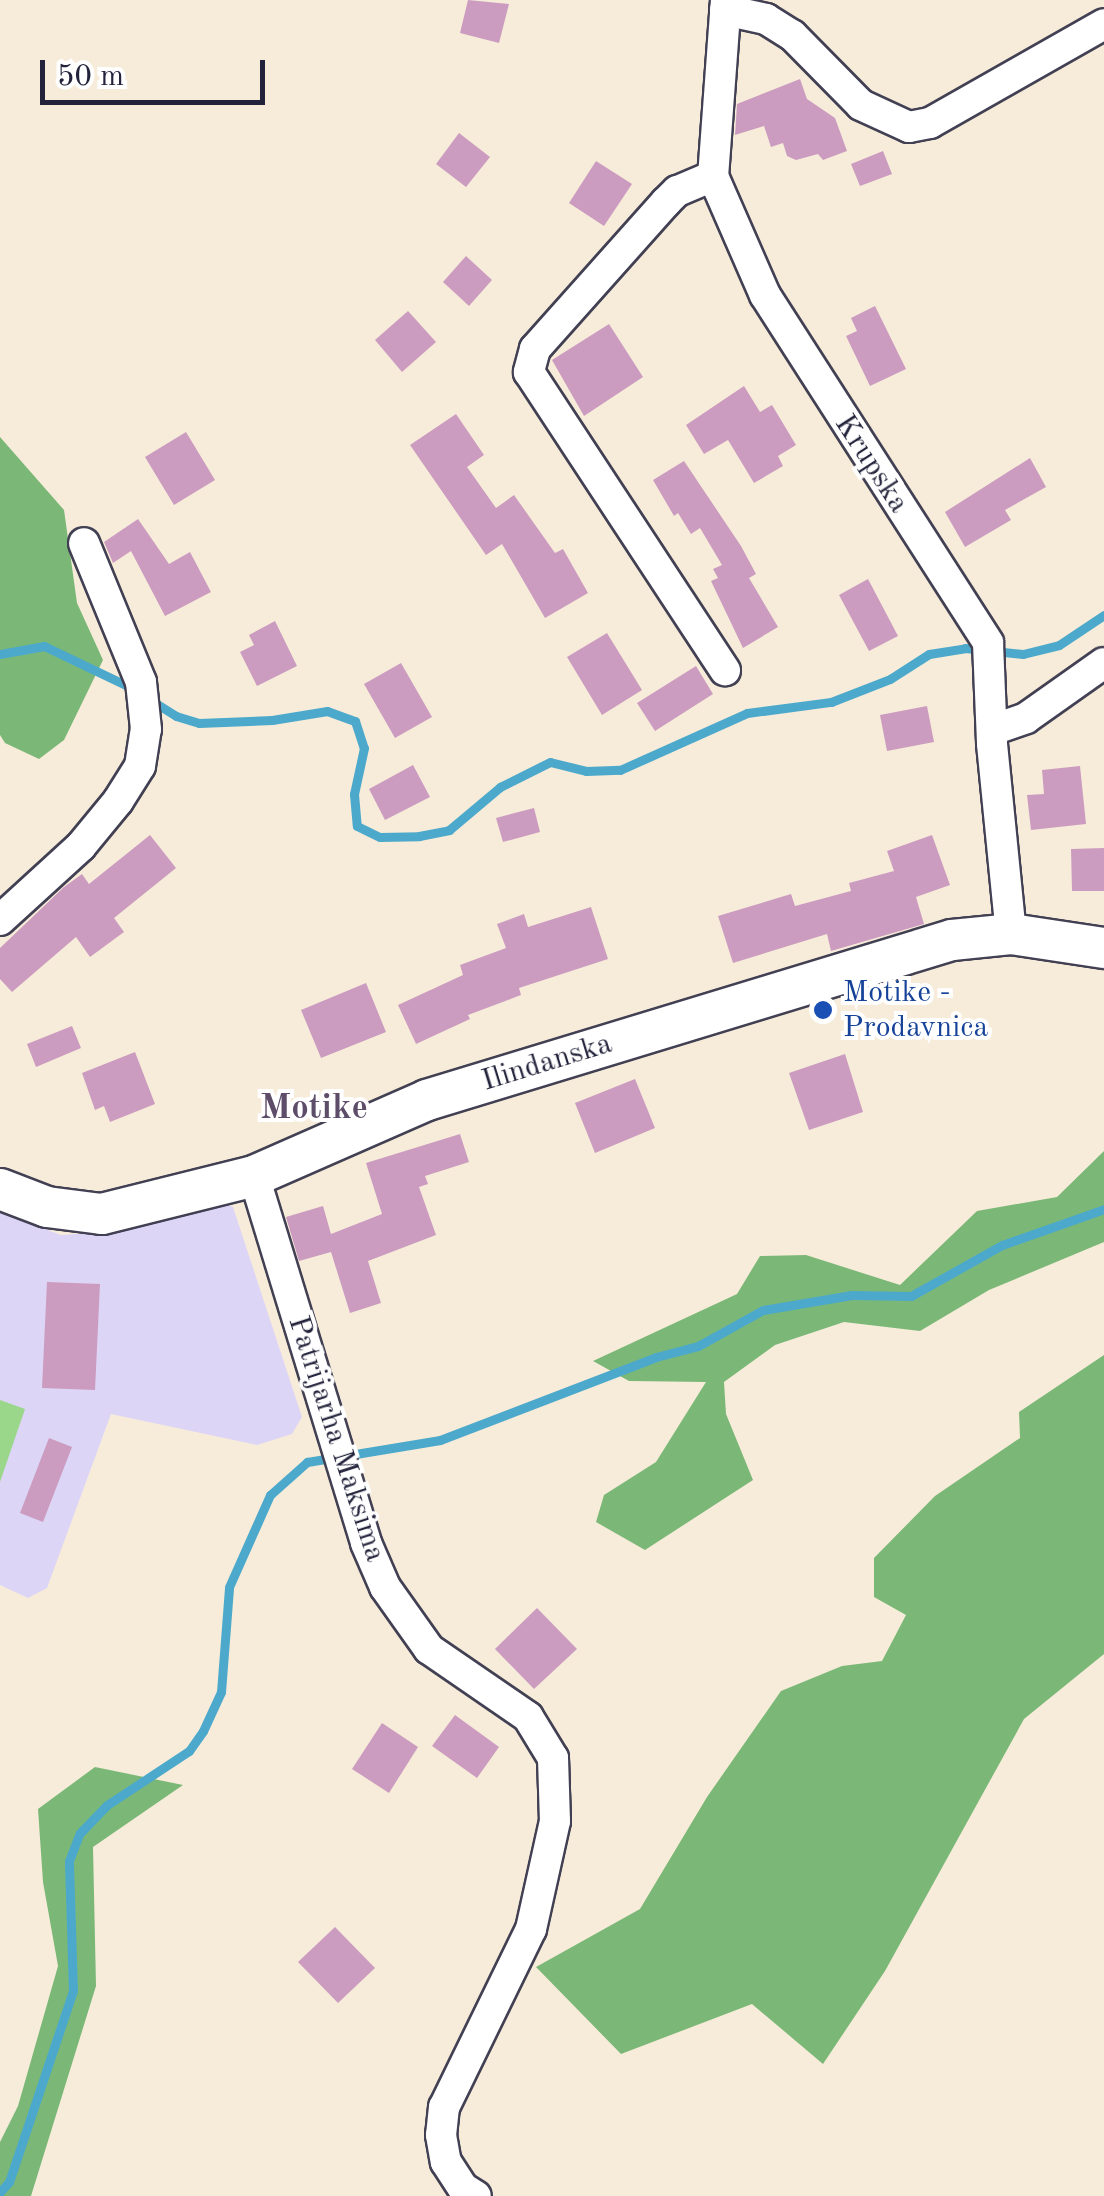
<!DOCTYPE html>
<style>
body{margin:0}
#map{position:relative;width:1104px;height:2196px;overflow:hidden;background:#f7ecda;font-family:"Old Standard TT",serif}
div>[style]{position:absolute}
.built>*{inset:0;background:#ddd5f6}
.green>*{inset:0;background:#9ad78b}
.forest>*{inset:0;background:#7bb877}
.stream>*{height:9px;margin:-4.5px;padding:0 4.5px;transform-origin:4.5px;border-radius:4.5px;background:#4da9cb}
.building>*{inset:0;background:#cb9cbf}
.roads{filter:drop-shadow(2px 0 #424053) drop-shadow(-2px 0 #424053) drop-shadow(0 2px #424053) drop-shadow(0 -2px #424053)}
.street>*{height:30px;margin:-15px;padding:0 15px;transform-origin:15px;border-radius:15px;background:#fff}
.secondary>*{height:40px;margin:-20px;padding:0 20px;transform-origin:20px;border-radius:20px;background:#fff}
.dots>*{width:28px;height:28px;translate:-50% -50%;box-sizing:border-box;border:5px solid #fff;border-radius:50%}
span{translate:-50% -50%;white-space:nowrap;text-align:center;line-height:1.15;-webkit-text-stroke:8px #fff;paint-order:stroke}
.street-label{font-size:30px;color:#22223b}
.transit-label{font-size:30px;color:#164399}
.left{translate:0 -50%;text-align:left}
.quarter-label{font-size:35px;color:#5d4d69;font-weight:700}
.scale{position:absolute;left:40px;top:60px;width:225px;height:45px;box-sizing:border-box;border:5px solid #22223b;border-top:0;padding-left:12px;font-size:30px;line-height:35px;white-space:nowrap;color:#22223b;-webkit-text-stroke:8px #fff;paint-order:stroke}
</style>
<div id="map">
<div class="built">
<div style="clip-path:polygon(226px 1204px,233px 1207px,302px 1417px,292px 1434px,257px 1445px,111px 1414px,47px 1588px,28px 1598px,0 1585px,0 1212px,61px 1235px,125px 1231px)"></div>
</div>
<div class="green">
<div style="clip-path:polygon(0 1400px,25px 1409px,0 1482px)"></div>
</div>
<div class="forest">
<div style="clip-path:polygon(0 437px,64px 510px,77px 603px,103px 660px,64px 740px,39px 759px,5px 743px,0 735px)"></div>
<div style="clip-path:polygon(1104px 1151px,1104px 1242px,989px 1290px,920px 1331px,844px 1322px,775px 1345px,724px 1382px,726px 1414px,753px 1480px,645px 1550px,596px 1522px,604px 1495px,656px 1462px,706px 1382px,629px 1381px,593px 1361px,737px 1294px,760px 1256px,806px 1255px,900px 1285px,977px 1211px,1057px 1197px)"></div>
<div style="clip-path:polygon(1104px 1355px,1104px 1654px,1024px 1719px,885px 1971px,823px 2064px,752px 2004px,621px 2054px,536px 1967px,640px 1909px,707px 1797px,781px 1691px,842px 1666px,882px 1661px,906px 1615px,874px 1597px,874px 1558px,935px 1496px,1020px 1438px,1019px 1412px)"></div>
<div style="clip-path:polygon(95px 1767px,183px 1785px,93px 1847px,96px 1986px,31px 2196px,0 2196px,0 2142px,18px 2106px,58px 1966px,43px 1882px,38px 1809px)"></div>
</div>
<div class="stream">
<div style="left:0;top:654px;width:45px;rotate:-10.3deg"></div>
<div style="left:44px;top:646px;width:98px;rotate:25.5deg"></div>
<div style="left:149px;top:699px;width:32px;rotate:32deg"></div>
<div style="left:176px;top:716px;width:24px;rotate:17deg"></div>
<div style="left:199px;top:723px;width:73px;rotate:-2.4deg"></div>
<div style="left:272px;top:720px;width:56px;rotate:-9.3deg"></div>
<div style="left:327px;top:711px;width:30px;rotate:20deg"></div>
<div style="left:355px;top:721px;width:28px;rotate:72deg"></div>
<div style="left:364px;top:748px;width:47px;rotate:102.3deg"></div>
<div style="left:354px;top:794px;width:32px;rotate:85deg"></div>
<div style="left:357px;top:826px;width:25px;rotate:26deg"></div>
<div style="left:380px;top:837px;width:39px;rotate:-1deg"></div>
<div style="left:419px;top:836px;width:31px;rotate:-11deg"></div>
<div style="left:449px;top:830px;width:67px;rotate:-40.1deg"></div>
<div style="left:500px;top:787px;width:56px;rotate:-26.6deg"></div>
<div style="left:550px;top:762px;width:37px;rotate:14deg"></div>
<div style="left:586px;top:771px;width:34px;rotate:-2deg"></div>
<div style="left:620px;top:770px;width:139px;rotate:-24.2deg"></div>
<div style="left:747px;top:713px;width:85px;rotate:-7.5deg"></div>
<div style="left:831px;top:702px;width:63px;rotate:-21.3deg"></div>
<div style="left:890px;top:679px;width:46px;rotate:-32.7deg"></div>
<div style="left:929px;top:654px;width:36px;rotate:-9deg"></div>
<div style="left:965px;top:648px;width:58px;rotate:5.9deg"></div>
<div style="left:1023px;top:654px;width:37px;rotate:-14deg"></div>
<div style="left:1059px;top:645px;width:54px;rotate:-33.7deg"></div>
<div style="left:0;top:2192px;width:13px;rotate:-48deg"></div>
<div style="left:9px;top:2182px;width:201px;rotate:-71.5deg"></div>
<div style="left:73px;top:1991px;width:130px;rotate:-91.8deg"></div>
<div style="left:69px;top:1861px;width:30px;rotate:-69deg"></div>
<div style="left:80px;top:1833px;width:39px;rotate:-46deg"></div>
<div style="left:107px;top:1805px;width:98px;rotate:-33.4deg"></div>
<div style="left:189px;top:1751px;width:24px;rotate:-55deg"></div>
<div style="left:203px;top:1731px;width:43px;rotate:-65.2deg"></div>
<div style="left:221px;top:1692px;width:105px;rotate:-85.6deg"></div>
<div style="left:229px;top:1587px;width:101px;rotate:-66deg"></div>
<div style="left:270px;top:1495px;width:50px;rotate:-41.7deg"></div>
<div style="left:307px;top:1462px;width:135px;rotate:-9.4deg"></div>
<div style="left:440px;top:1440px;width:231px;rotate:-21deg"></div>
<div style="left:656px;top:1357px;width:43px;rotate:-14.7deg"></div>
<div style="left:698px;top:1346px;width:74px;rotate:-29deg"></div>
<div style="left:763px;top:1310px;width:90px;rotate:-9.6deg"></div>
<div style="left:852px;top:1295px;width:59px;rotate:1deg"></div>
<div style="left:911px;top:1296px;width:104px;rotate:-29.3deg"></div>
<div style="left:1002px;top:1245px;width:108px;rotate:-19.4deg"></div>
</div>
<div class="building">
<div style="clip-path:polygon(468px 0,509px 4px,499px 43px,460px 33px)"></div>
<div style="clip-path:polygon(800px 79px,807px 99px,835px 118px,847px 151px,823px 160px,818px 154px,796px 160px,787px 156px,783px 143px,771px 147px,764px 126px,735px 135px,737px 104px)"></div>
<div style="clip-path:polygon(459px 133px,490px 157px,466px 187px,436px 164px)"></div>
<div style="clip-path:polygon(883px 151px,892px 174px,860px 186px,851px 164px)"></div>
<div style="clip-path:polygon(596px 161px,632px 184px,604px 226px,569px 203px)"></div>
<div style="clip-path:polygon(466px 256px,492px 280px,469px 306px,443px 282px)"></div>
<div style="clip-path:polygon(875px 306px,906px 369px,870px 386px,846px 336px,857px 331px,851px 318px)"></div>
<div style="clip-path:polygon(408px 311px,436px 342px,402px 372px,375px 340px)"></div>
<div style="clip-path:polygon(609px 324px,643px 377px,584px 416px,552px 360px)"></div>
<div style="clip-path:polygon(744px 386px,760px 412px,772px 405px,796px 445px,778px 456px,783px 466px,754px 483px,728px 440px,704px 454px,686px 425px)"></div>
<div style="clip-path:polygon(456px 414px,484px 455px,467px 467px,496px 508px,514px 495px,555px 553px,563px 549px,588px 593px,545px 618px,502px 544px,486px 555px,410px 445px)"></div>
<div style="clip-path:polygon(186px 432px,215px 480px,174px 505px,145px 457px)"></div>
<div style="clip-path:polygon(1030px 458px,1046px 487px,1005px 510px,1011px 520px,965px 547px,945px 512px)"></div>
<div style="clip-path:polygon(684px 461px,741px 546px,756px 574px,749px 578px,778px 627px,743px 648px,711px 581px,718px 578px,713px 569px,722px 565px,700px 528px,691px 534px,678px 513px,674px 516px,653px 480px)"></div>
<div style="clip-path:polygon(138px 519px,169px 564px,190px 552px,211px 592px,165px 616px,131px 551px,113px 563px,104px 542px)"></div>
<div style="clip-path:polygon(868px 579px,898px 636px,869px 651px,839px 595px)"></div>
<div style="clip-path:polygon(275px 621px,297px 666px,257px 686px,240px 652px,254px 645px,249px 635px)"></div>
<div style="clip-path:polygon(607px 633px,642px 690px,602px 715px,567px 657px)"></div>
<div style="clip-path:polygon(401px 663px,432px 717px,395px 738px,364px 684px)"></div>
<div style="clip-path:polygon(696px 666px,713px 694px,655px 731px,637px 703px)"></div>
<div style="clip-path:polygon(927px 706px,934px 742px,887px 751px,880px 715px)"></div>
<div style="clip-path:polygon(413px 765px,430px 797px,385px 820px,369px 789px)"></div>
<div style="clip-path:polygon(1080px 766px,1086px 824px,1031px 830px,1027px 795px,1044px 794px,1042px 770px)"></div>
<div style="clip-path:polygon(534px 808px,540px 832px,503px 842px,496px 818px)"></div>
<div style="clip-path:polygon(150px 835px,176px 868px,114px 918px,124px 932px,90px 957px,76px 937px,12px 992px,0 979px,0 948px,64px 887px,82px 874px,89px 884px)"></div>
<div style="clip-path:polygon(932px 835px,950px 885px,916px 897px,924px 924px,831px 951px,827px 934px,733px 963px,718px 916px,791px 894px,795px 906px,851px 891px,849px 883px,894px 871px,887px 851px)"></div>
<div style="clip-path:polygon(1104px 848px,1104px 891px,1072px 891px,1071px 849px)"></div>
<div style="clip-path:polygon(591px 907px,608px 959px,519px 988px,521px 995px,468px 1015px,470px 1019px,416px 1044px,398px 1005px,463px 975px,460px 965px,506px 948px,497px 924px,524px 914px,528px 927px)"></div>
<div style="clip-path:polygon(366px 983px,386px 1032px,321px 1058px,301px 1010px)"></div>
<div style="clip-path:polygon(72px 1026px,81px 1048px,36px 1067px,27px 1044px)"></div>
<div style="clip-path:polygon(135px 1052px,155px 1104px,110px 1122px,104px 1106px,95px 1110px,82px 1073px)"></div>
<div style="clip-path:polygon(845px 1054px,863px 1112px,809px 1130px,789px 1073px)"></div>
<div style="clip-path:polygon(635px 1079px,655px 1128px,595px 1153px,575px 1103px)"></div>
<div style="clip-path:polygon(460px 1134px,469px 1162px,425px 1176px,428px 1184px,419px 1187px,436px 1235px,368px 1261px,381px 1303px,350px 1313px,331px 1252px,299px 1261px,286px 1217px,323px 1206px,331px 1234px,382px 1214px,366px 1163px)"></div>
<div style="clip-path:polygon(47px 1282px,100px 1284px,95px 1390px,42px 1388px)"></div>
<div style="clip-path:polygon(49px 1438px,72px 1447px,43px 1522px,20px 1513px)"></div>
<div style="clip-path:polygon(537px 1608px,577px 1649px,534px 1689px,495px 1649px)"></div>
<div style="clip-path:polygon(455px 1715px,499px 1747px,477px 1778px,432px 1746px)"></div>
<div style="clip-path:polygon(382px 1723px,418px 1747px,389px 1793px,352px 1769px)"></div>
<div style="clip-path:polygon(335px 1927px,375px 1968px,338px 2003px,298px 1962px)"></div>
</div>
<div class="roads">
<div class="street">
<div style="left:726px;top:0;width:176px;rotate:94.2deg"></div>
<div style="left:713px;top:176px;width:130px;rotate:66.4deg"></div>
<div style="left:765px;top:295px;width:413px;rotate:57.3deg"></div>
<div style="left:988px;top:643px;width:101px;rotate:87.7deg"></div>
<div style="left:992px;top:744px;width:191px;rotate:84.3deg"></div>
<div style="left:725px;top:10px;width:42px;rotate:12.4deg"></div>
<div style="left:766px;top:19px;width:31px;rotate:32deg"></div>
<div style="left:792px;top:35px;width:98px;rotate:45.4deg"></div>
<div style="left:861px;top:105px;width:53px;rotate:24.6deg"></div>
<div style="left:909px;top:127px;width:21px;rotate:-11deg"></div>
<div style="left:930px;top:123px;width:200px;rotate:-29.6deg"></div>
<div style="left:713px;top:176px;width:39px;rotate:157deg"></div>
<div style="left:677px;top:191px;width:16px;rotate:135deg"></div>
<div style="left:666px;top:202px;width:197px;rotate:131.7deg"></div>
<div style="left:535px;top:349px;width:24px;rotate:105deg"></div>
<div style="left:529px;top:372px;width:357px;rotate:56.7deg"></div>
<div style="left:992px;top:730px;width:36px;rotate:-19deg"></div>
<div style="left:1026px;top:718px;width:95px;rotate:-35.2deg"></div>
<div style="left:0;top:920px;width:110px;rotate:-42.4deg"></div>
<div style="left:81px;top:846px;width:58px;rotate:-50.6deg"></div>
<div style="left:118px;top:801px;width:41px;rotate:-57.8deg"></div>
<div style="left:140px;top:766px;width:37px;rotate:-81deg"></div>
<div style="left:146px;top:729px;width:47px;rotate:-96.1deg"></div>
<div style="left:141px;top:682px;width:150px;rotate:-112.3deg"></div>
<div style="left:254px;top:1176px;width:384px;rotate:73deg"></div>
<div style="left:366px;top:1543px;width:48px;rotate:66.6deg"></div>
<div style="left:385px;top:1587px;width:76px;rotate:54.6deg"></div>
<div style="left:429px;top:1649px;width:120px;rotate:34.5deg"></div>
<div style="left:528px;top:1717px;width:48px;rotate:58.6deg"></div>
<div style="left:553px;top:1758px;width:63px;rotate:88.2deg"></div>
<div style="left:555px;top:1821px;width:111px;rotate:102.5deg"></div>
<div style="left:531px;top:1929px;width:198px;rotate:116deg"></div>
<div style="left:444px;top:2107px;width:28px;rotate:96deg"></div>
<div style="left:441px;top:2135px;width:27px;rotate:80deg"></div>
<div style="left:446px;top:2162px;width:31px;rotate:57deg"></div>
<div style="left:463px;top:2188px;width:15px;rotate:32deg"></div>
</div>
<div class="secondary">
<div style="left:0;top:1189px;width:50px;rotate:21deg"></div>
<div style="left:47px;top:1207px;width:55px;rotate:7.3deg"></div>
<div style="left:102px;top:1214px;width:157px;rotate:-14deg"></div>
<div style="left:254px;top:1176px;width:189px;rotate:-23.7deg"></div>
<div style="left:427px;top:1100px;width:549px;rotate:-16.95deg"></div>
<div style="left:952px;top:940px;width:59px;rotate:-5.8deg"></div>
<div style="left:1011px;top:934px;width:94px;rotate:8.6deg"></div>
</div>
</div>
<div class="dots">
<div style="left:823px;top:1010px;background:#1a4fb4"></div>
</div>
<div class="street-label">
<span style="left:871px;top:464px;rotate:57deg">Krupska</span>
<span style="left:547px;top:1063px;rotate:-17deg">Ilindanska</span>
<span style="left:336px;top:1439px;rotate:72deg">Patrijarha Maksima</span>
</div>
<div class="transit-label">
<span class="left" style="left:843px;top:1010px">Motike -<br>Prodavnica</span>
</div>
<div class="quarter-label">
<span style="left:314px;top:1109px">Motike</span>
</div>
<div class="scale">50 m</div>
</div>
